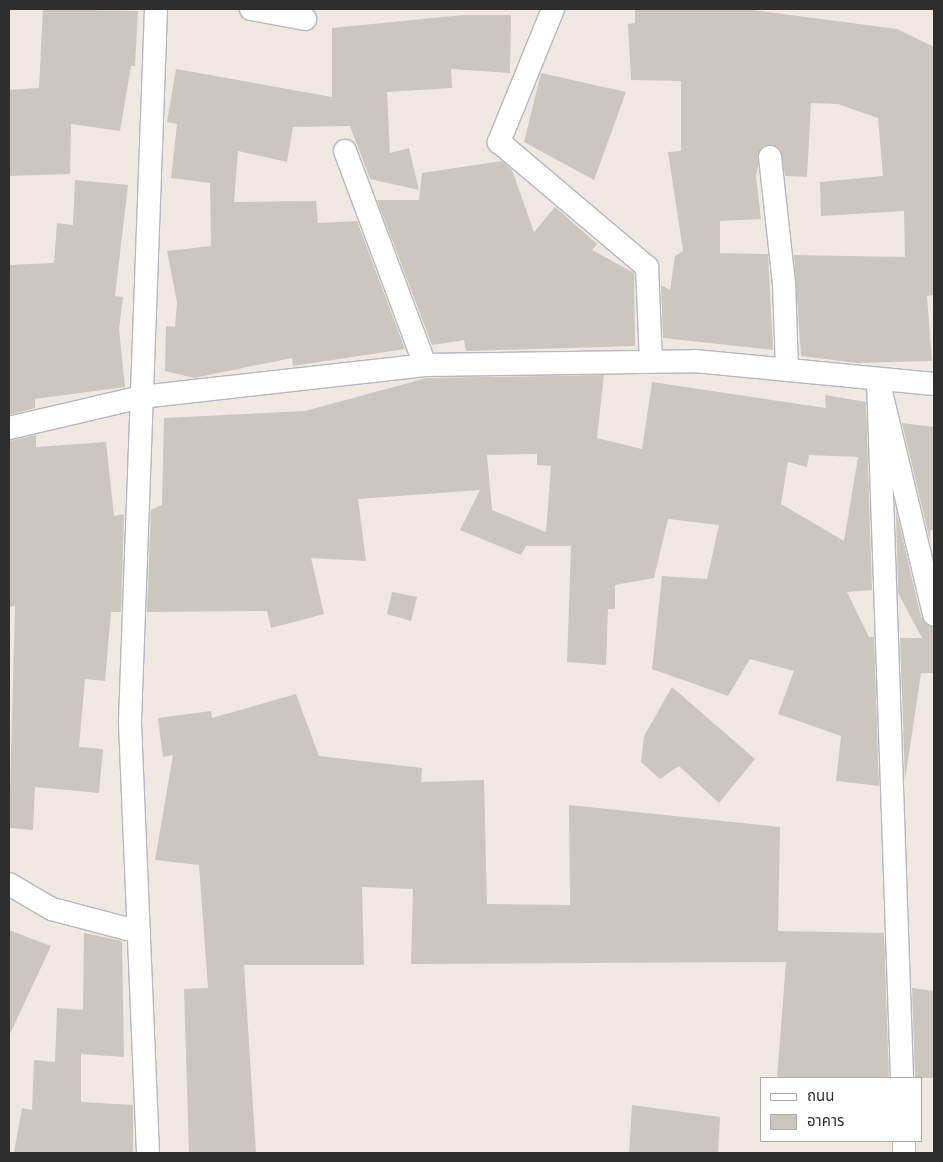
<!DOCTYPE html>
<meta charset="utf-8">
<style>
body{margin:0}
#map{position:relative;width:943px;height:1162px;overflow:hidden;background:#efe9e1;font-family:Cabin,"Noto Sans Thai",sans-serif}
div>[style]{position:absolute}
.building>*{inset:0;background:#cbc7bf}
.roads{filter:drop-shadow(1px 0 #b4b7c1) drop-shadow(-1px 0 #b4b7c1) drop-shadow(0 1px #b4b7c1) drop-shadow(0 -1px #b4b7c1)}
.street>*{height:22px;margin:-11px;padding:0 11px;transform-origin:11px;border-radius:11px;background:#fff}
span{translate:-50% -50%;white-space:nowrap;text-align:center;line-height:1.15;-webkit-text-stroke:5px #fff;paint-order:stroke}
.frame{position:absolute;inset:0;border:10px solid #2e2e2e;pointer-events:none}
.legend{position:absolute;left:760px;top:1077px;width:162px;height:65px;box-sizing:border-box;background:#fff;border:1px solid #ababab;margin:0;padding:6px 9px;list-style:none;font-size:15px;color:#2e2e2e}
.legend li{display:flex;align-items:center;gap:10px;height:25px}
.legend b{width:25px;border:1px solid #ababab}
</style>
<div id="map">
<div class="building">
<div style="clip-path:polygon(43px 9px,138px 11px,135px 66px,131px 66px,120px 131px,71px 124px,70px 174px,9px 176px,9px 90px,39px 88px)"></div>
<div style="clip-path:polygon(635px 9px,744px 9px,897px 29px,934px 47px,934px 295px,927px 296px,932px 361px,857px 363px,801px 356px,794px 255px,905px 257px,904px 211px,821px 216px,820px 182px,883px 176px,878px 118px,838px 104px,811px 103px,807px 177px,785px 176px,780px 149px,763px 146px,756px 176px,761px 219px,720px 221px,720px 253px,768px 254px,773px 350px,663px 338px,661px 285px,670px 290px,675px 256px,683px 251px,668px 152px,681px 151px,681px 81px,631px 80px,628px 24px,635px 23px)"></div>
<div style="clip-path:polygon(463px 15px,511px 15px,510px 73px,451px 69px,452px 88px,387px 92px,390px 153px,409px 148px,419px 190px,370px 179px,350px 126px,293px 127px,287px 162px,238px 151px,234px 202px,316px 201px,318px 223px,357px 221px,405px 349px,293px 366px,292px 358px,194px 378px,165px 371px,166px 326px,175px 327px,177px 302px,167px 251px,211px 246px,210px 183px,171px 178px,177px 124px,167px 122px,176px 69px,332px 97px,332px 28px)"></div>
<div style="clip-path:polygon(541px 73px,626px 92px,594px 180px,524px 142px)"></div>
<div style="clip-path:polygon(502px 161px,512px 170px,534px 232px,555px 207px,597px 244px,592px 250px,634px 273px,635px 346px,466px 351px,464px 340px,432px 345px,377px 200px,419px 200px,422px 173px)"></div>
<div style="clip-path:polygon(75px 180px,128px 185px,115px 296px,123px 297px,119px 329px,125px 387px,35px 399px,35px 408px,9px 415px,9px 265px,54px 263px,57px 223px,73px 225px)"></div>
<div style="clip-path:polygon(evenodd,604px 375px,597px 438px,642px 449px,652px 382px,826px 408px,825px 395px,866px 402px,872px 590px,847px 592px,869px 637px,874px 637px,879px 786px,836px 781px,841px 736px,778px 714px,794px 671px,750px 659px,728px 696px,652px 669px,662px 576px,707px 579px,719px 525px,668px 519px,654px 578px,615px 585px,615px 609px,608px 609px,606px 665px,567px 662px,571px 546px,526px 546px,521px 555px,460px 530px,480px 490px,358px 499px,366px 561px,311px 558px,324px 614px,271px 628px,267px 611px,147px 612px,151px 510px,162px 505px,164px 418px,305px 411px,427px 378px,604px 375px,537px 454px,537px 465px,551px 466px,546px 532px,492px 510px,487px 455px,537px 454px,604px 375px,809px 455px,858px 457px,844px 541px,781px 504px,788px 462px,807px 467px,809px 455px)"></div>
<div style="clip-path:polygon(902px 423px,934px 427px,934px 530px,930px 530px,930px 541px)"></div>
<div style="clip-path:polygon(36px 435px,36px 447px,106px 442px,114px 516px,124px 514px,121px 612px,111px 612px,105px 681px,85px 679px,79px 747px,103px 749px,99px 793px,35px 787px,33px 830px,9px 828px,15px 606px,9px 607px,9px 441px)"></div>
<div style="clip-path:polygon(896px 510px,921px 617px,934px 627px,934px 673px,921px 673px,905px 780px,900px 638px,922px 638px,898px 593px)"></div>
<div style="clip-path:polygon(392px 592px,417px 597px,411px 621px,387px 614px)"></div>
<div style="clip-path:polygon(672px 687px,755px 759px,719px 803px,679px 766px,660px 779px,641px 762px,644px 736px)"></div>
<div style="clip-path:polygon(296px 694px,319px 756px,422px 768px,421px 782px,484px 780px,487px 904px,570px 905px,569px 805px,780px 827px,778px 931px,884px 933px,889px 1078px,777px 1078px,786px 962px,411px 964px,413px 889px,362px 887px,364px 965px,244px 965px,256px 1153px,189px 1153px,184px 989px,208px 988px,199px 865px,155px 860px,173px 755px,163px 757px,158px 718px,211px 711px,212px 718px)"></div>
<div style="clip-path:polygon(9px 930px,51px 946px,9px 1036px)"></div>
<div style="clip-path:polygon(84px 933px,122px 941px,124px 1057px,81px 1054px,81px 1102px,133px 1105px,133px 1153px,14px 1152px,22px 1108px,32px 1110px,34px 1060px,55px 1062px,57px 1008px,83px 1010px)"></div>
<div style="clip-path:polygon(912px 988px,934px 991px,934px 1078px,915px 1078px)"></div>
<div style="clip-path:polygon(632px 1105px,720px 1117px,718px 1153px,629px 1153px)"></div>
</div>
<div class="roads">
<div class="street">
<div style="left:251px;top:9px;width:55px;rotate:10.5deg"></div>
<div style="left:553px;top:9px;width:144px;rotate:112.1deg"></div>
<div style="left:499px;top:142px;width:194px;rotate:40.2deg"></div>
<div style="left:647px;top:267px;width:94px;rotate:87.6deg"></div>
<div style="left:345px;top:151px;width:228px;rotate:69.5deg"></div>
<div style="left:770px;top:157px;width:127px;rotate:83.7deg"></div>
<div style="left:784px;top:283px;width:87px;rotate:88deg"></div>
<div style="left:9px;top:428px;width:136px;rotate:-13.2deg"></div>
<div style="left:141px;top:397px;width:286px;rotate:-6.4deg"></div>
<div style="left:425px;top:365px;width:270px;rotate:-0.8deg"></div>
<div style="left:695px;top:361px;width:240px;rotate:5.5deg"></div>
<div style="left:9px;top:884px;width:50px;rotate:30.2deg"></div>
<div style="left:52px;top:909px;width:90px;rotate:14.8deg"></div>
<div style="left:902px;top:1078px;width:699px;rotate:-91.97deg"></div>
<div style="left:878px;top:379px;width:242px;rotate:76.6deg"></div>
<div style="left:148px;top:1153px;width:432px;rotate:-92.4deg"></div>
<div style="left:130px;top:721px;width:712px;rotate:-87.91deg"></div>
<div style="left:904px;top:1153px;width:12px;rotate:-90deg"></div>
</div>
</div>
<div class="frame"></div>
<ul class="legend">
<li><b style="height:6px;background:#fff"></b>ถนน</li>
<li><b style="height:14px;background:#cbc7bf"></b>อาคาร</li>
</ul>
</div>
